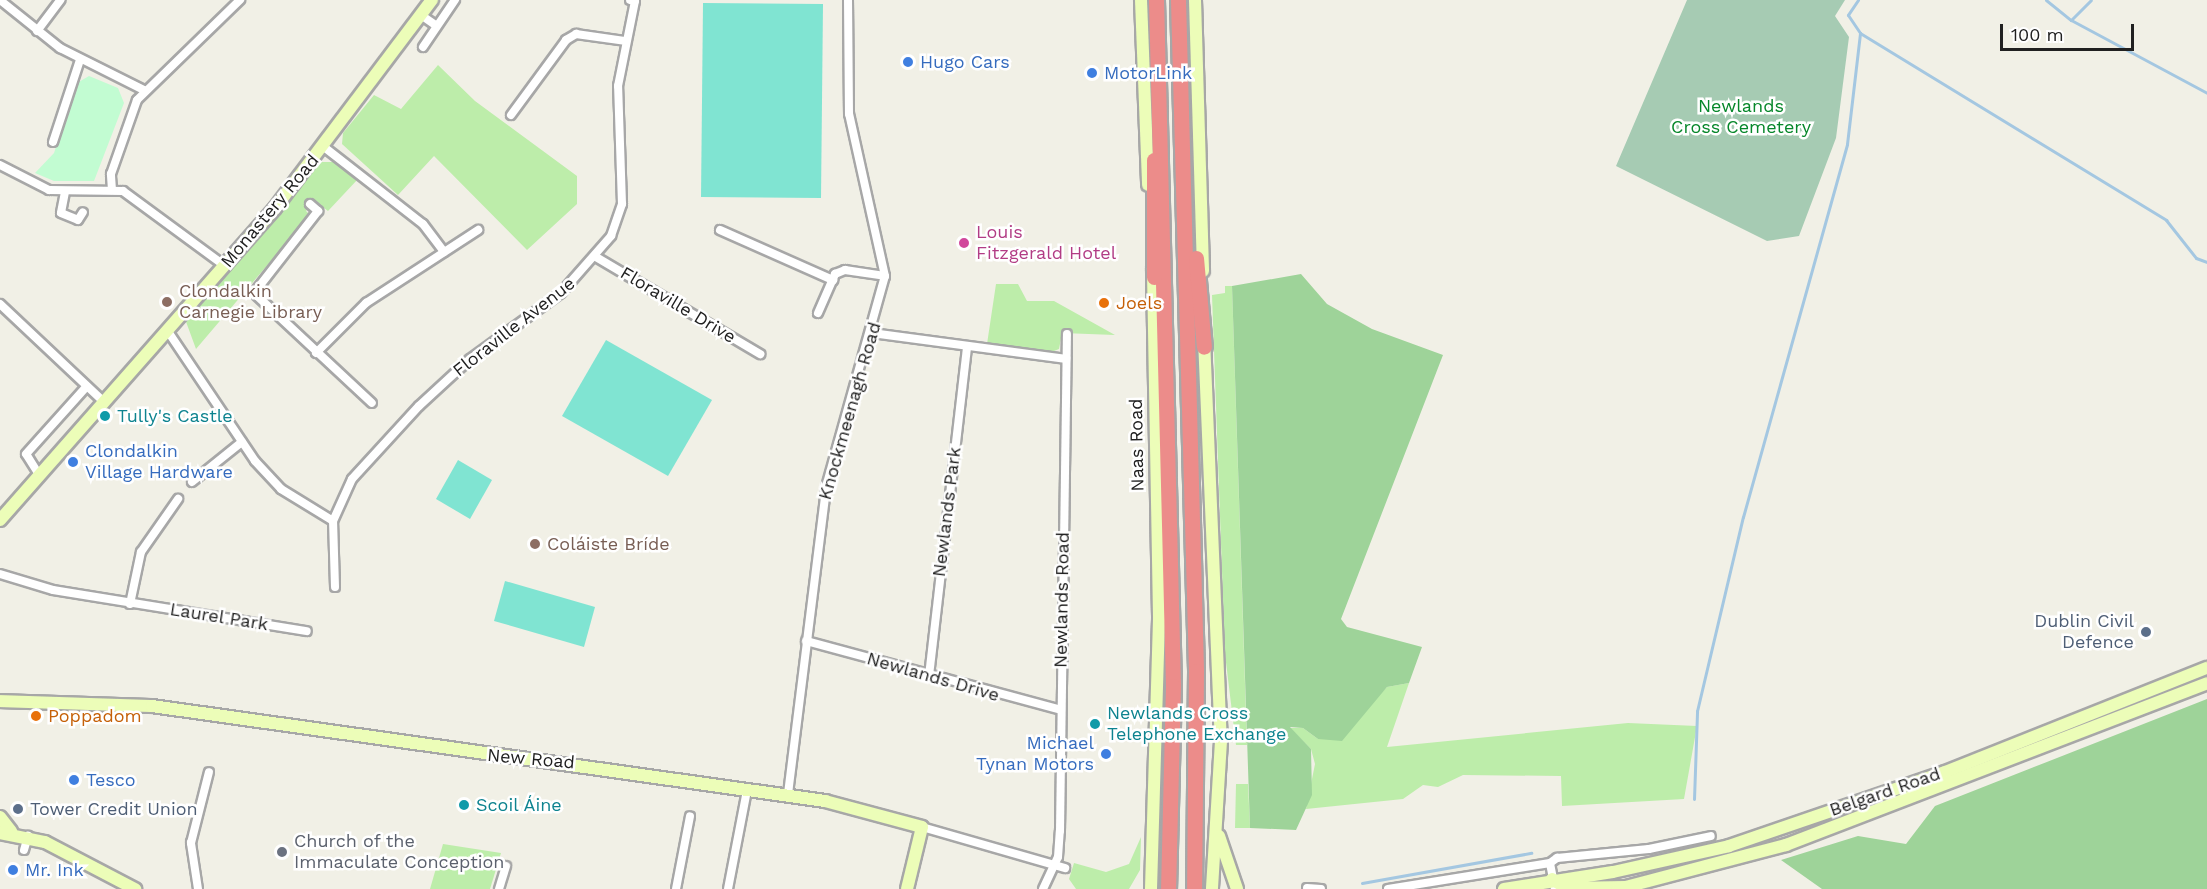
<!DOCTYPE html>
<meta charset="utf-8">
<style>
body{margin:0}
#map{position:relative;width:2207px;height:889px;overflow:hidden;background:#f1f0e6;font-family:"Work Sans",sans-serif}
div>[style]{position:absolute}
.grass>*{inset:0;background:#bdedaa}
.forest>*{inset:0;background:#9ed399}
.cemetery>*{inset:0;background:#a6cbb3}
.park>*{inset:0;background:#c2fcd2}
.pitch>*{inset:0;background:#80e4d2}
.stream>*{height:3px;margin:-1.5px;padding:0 1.5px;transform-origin:1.5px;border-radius:1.5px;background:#a4c7e1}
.roads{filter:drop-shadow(2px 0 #a7a7a7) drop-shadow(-2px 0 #a7a7a7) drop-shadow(0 2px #a7a7a7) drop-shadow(0 -2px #a7a7a7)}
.street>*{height:8px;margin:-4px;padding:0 4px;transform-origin:4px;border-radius:4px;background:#fff}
.secondary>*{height:12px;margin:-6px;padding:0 6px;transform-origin:6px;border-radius:6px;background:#ecfdb8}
.highway>*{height:15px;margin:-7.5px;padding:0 7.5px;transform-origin:7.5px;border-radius:7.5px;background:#ec8c8a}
.dots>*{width:16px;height:16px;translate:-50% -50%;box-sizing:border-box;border:3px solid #fff;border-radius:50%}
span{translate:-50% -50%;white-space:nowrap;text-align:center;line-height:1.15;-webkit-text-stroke:5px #fff;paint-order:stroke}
.shop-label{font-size:18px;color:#366cbe}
.left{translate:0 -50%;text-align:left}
.right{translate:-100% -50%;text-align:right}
.park-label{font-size:18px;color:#06872a}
.street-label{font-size:18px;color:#202020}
.hotel-label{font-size:18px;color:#b23c85}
.education-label{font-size:18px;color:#785e54}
.food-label{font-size:18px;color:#c56008}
.culture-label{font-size:18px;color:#0d838f}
.service-label{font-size:18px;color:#4e5e75}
.worship-label{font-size:18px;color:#5b616d}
.scale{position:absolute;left:2000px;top:24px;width:134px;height:27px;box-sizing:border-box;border:3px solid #202020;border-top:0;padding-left:8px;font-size:18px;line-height:21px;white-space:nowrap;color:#202020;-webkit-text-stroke:4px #fff;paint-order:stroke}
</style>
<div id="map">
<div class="grass">
<div style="clip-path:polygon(438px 65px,475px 101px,577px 176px,577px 204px,527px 250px,434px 156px,398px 195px,342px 144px,343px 133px,374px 95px,401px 109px)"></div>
<div style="clip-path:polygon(321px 162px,334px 162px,358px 179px,328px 211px,315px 201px,306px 211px,310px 215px,196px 349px,185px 319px)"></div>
<div style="clip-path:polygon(996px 284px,1018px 284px,1027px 301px,1054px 301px,1115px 335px,1062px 333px,1059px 349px,1049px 353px,987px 344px)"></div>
<div style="clip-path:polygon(1225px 286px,1232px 286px,1247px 745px,1236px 745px,1225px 654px,1212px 295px,1225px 293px)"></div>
<div style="clip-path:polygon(1409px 683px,1387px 747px,1628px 723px,1697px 726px,1684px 799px,1562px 806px,1561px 776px,1463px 775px,1438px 787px,1423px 785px,1403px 799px,1306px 809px,1315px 764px,1311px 749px,1290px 728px,1303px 728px,1318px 739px,1352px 723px,1387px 687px)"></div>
<div style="clip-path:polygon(1236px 784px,1248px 784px,1250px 828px,1235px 828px)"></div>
<div style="clip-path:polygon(1141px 837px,1140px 870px,1129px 889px,1076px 889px,1069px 879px,1074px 863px,1106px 872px,1129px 864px)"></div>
<div style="clip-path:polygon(443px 844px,501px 853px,490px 889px,430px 889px)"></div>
</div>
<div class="forest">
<div style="clip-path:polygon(1301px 274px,1327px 304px,1372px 329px,1443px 355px,1341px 619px,1347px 627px,1422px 647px,1409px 683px,1387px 687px,1342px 741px,1318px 739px,1303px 728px,1290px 727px,1311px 749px,1312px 795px,1296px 830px,1250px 828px,1232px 286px)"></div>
<div style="clip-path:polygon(2207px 699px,2207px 889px,1822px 889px,1781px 860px,1858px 836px,1906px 844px,1935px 806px)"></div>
</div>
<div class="cemetery">
<div style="clip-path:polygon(1687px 0,1845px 0,1835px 16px,1849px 37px,1836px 138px,1799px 236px,1767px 241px,1616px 166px)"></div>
</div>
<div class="park">
<div style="clip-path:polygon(89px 76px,118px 88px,124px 103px,94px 181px,54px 181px,35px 173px,54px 153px,77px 83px)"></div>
</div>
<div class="pitch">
<div style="clip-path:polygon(703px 3px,823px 4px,821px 198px,701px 197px)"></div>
<div style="clip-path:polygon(606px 340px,712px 400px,668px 476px,562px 416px)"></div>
<div style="clip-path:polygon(458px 460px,492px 480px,470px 519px,436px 499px)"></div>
<div style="clip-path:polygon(505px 581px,595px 607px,584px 647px,494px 621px)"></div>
</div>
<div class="stream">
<div style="left:1858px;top:0;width:18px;rotate:124deg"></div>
<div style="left:1848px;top:15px;width:22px;rotate:56deg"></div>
<div style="left:1860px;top:33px;width:359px;rotate:31.4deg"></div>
<div style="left:2166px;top:220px;width:48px;rotate:51.7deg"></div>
<div style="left:2196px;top:258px;width:12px;rotate:20deg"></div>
<div style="left:2046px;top:0;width:32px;rotate:39deg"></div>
<div style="left:2071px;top:20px;width:28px;rotate:-45deg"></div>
<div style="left:2071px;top:20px;width:154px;rotate:28.2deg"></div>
<div style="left:1694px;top:799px;width:88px;rotate:-88deg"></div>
<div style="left:1697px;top:711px;width:199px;rotate:-76.7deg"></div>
<div style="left:1743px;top:517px;width:387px;rotate:-74.4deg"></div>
<div style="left:1847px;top:144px;width:112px;rotate:-83.3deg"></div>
<div style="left:1362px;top:883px;width:172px;rotate:-10.1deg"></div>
</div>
<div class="roads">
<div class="street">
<div style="left:0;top:0;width:77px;rotate:38.7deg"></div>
<div style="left:60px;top:48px;width:94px;rotate:26.6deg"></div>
<div style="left:421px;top:15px;width:19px;rotate:35deg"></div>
<div style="left:37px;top:31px;width:39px;rotate:-53deg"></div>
<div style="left:423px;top:47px;width:57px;rotate:-55.8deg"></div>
<div style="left:511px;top:115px;width:93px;rotate:-53.7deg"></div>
<div style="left:566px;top:40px;width:12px;rotate:-31deg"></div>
<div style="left:576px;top:34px;width:49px;rotate:8.1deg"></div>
<div style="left:53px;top:142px;width:86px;rotate:-71.8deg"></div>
<div style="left:324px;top:147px;width:125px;rotate:37.9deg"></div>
<div style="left:423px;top:224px;width:35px;rotate:53deg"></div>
<div style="left:0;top:165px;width:55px;rotate:27deg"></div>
<div style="left:49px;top:190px;width:74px;rotate:0.8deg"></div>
<div style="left:123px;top:191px;width:127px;rotate:36.3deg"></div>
<div style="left:112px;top:190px;width:16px;rotate:-94deg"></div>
<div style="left:111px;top:174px;width:78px;rotate:-70.6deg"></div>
<div style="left:137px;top:100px;width:144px;rotate:-44.2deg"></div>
<div style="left:65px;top:192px;width:21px;rotate:101deg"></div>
<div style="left:61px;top:213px;width:18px;rotate:22deg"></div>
<div style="left:78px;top:220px;width:9px;rotate:-58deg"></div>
<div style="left:310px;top:204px;width:11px;rotate:41deg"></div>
<div style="left:318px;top:211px;width:104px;rotate:128deg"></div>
<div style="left:254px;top:293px;width:161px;rotate:43deg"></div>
<div style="left:720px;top:230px;width:124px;rotate:23.9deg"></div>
<div style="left:596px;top:257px;width:191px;rotate:30.6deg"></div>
<div style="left:0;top:304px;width:140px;rotate:43.3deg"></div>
<div style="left:818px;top:313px;width:43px;rotate:-66.4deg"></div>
<div style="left:835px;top:274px;width:11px;rotate:-22deg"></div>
<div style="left:845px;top:270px;width:40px;rotate:8.5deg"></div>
<div style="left:167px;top:330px;width:158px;rotate:56.1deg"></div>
<div style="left:255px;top:461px;width:38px;rotate:47deg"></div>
<div style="left:281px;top:489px;width:61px;rotate:31.6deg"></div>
<div style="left:872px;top:333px;width:196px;rotate:7.6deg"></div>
<div style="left:316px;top:353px;width:71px;rotate:-45deg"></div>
<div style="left:366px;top:303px;width:134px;rotate:-33.1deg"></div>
<div style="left:38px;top:473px;width:22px;rotate:-122deg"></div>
<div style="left:26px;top:454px;width:91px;rotate:-48.1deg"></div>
<div style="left:192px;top:482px;width:64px;rotate:-38.7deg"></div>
<div style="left:0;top:574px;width:55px;rotate:16.8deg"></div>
<div style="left:53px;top:590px;width:257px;rotate:9.2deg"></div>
<div style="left:335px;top:587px;width:66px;rotate:-91.7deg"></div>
<div style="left:333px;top:521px;width:46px;rotate:-65.7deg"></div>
<div style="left:352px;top:479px;width:99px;rotate:-47.5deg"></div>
<div style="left:419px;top:406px;width:69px;rotate:-42.7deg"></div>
<div style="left:470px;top:359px;width:112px;rotate:-36deg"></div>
<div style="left:561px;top:293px;width:76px;rotate:-48.7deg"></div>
<div style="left:611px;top:236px;width:34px;rotate:-71deg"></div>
<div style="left:622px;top:204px;width:118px;rotate:-91.9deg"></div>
<div style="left:618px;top:86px;width:87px;rotate:-78.7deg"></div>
<div style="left:635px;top:1px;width:5px;rotate:-169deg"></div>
<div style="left:130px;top:604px;width:53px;rotate:-78.1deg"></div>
<div style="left:141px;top:552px;width:65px;rotate:-55.1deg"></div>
<div style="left:806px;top:641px;width:264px;rotate:15.1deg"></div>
<div style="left:929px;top:676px;width:330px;rotate:-83.4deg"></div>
<div style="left:788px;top:794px;width:309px;rotate:-82.9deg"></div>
<div style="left:826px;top:487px;width:219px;rotate:-74.4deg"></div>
<div style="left:885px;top:276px;width:166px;rotate:-102.5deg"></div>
<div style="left:849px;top:114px;width:114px;rotate:-90.5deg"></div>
<div style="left:922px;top:827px;width:149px;rotate:16deg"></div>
<div style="left:24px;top:850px;width:15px;rotate:-74deg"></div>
<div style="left:1307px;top:888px;width:14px;rotate:4deg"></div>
<div style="left:198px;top:889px;width:47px;rotate:-98.7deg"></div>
<div style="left:191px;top:843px;width:73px;rotate:-75.8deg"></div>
<div style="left:499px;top:889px;width:24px;rotate:-73deg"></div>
<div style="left:676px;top:889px;width:74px;rotate:-79.1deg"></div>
<div style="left:728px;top:889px;width:101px;rotate:-79.1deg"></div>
<div style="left:1043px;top:889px;width:35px;rotate:-65deg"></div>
<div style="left:1058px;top:857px;width:26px;rotate:-86deg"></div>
<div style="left:1060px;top:831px;width:497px;rotate:-89.2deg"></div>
<div style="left:1388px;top:889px;width:164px;rotate:-9.1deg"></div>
<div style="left:1555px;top:889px;width:26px;rotate:-101deg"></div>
<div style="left:1550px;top:863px;width:9px;rotate:-36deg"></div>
<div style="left:1557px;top:858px;width:92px;rotate:-5.6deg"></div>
<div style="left:1649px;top:849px;width:63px;rotate:-11.8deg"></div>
</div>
<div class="secondary">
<div style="left:1141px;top:0;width:185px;rotate:87.8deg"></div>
<div style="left:1195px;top:0;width:271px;rotate:88.3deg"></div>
<div style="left:1204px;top:339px;width:402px;rotate:87.6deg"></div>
<div style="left:1221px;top:741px;width:148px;rotate:93.5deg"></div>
<div style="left:0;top:520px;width:416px;rotate:-48.6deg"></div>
<div style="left:275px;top:208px;width:261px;rotate:-53deg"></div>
<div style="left:0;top:701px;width:152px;rotate:1.9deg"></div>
<div style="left:152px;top:706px;width:680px;rotate:8.03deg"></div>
<div style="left:825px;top:801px;width:100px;rotate:15deg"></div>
<div style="left:922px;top:827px;width:64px;rotate:103.6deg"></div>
<div style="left:0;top:817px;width:18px;rotate:52deg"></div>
<div style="left:0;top:833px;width:46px;rotate:11.3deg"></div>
<div style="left:45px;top:842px;width:102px;rotate:27.6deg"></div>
<div style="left:1219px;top:836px;width:56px;rotate:71.2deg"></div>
<div style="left:1552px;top:879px;width:17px;rotate:33deg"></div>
<div style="left:1566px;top:888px;width:60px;rotate:-1deg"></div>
<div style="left:1151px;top:889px;width:273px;rotate:-88.3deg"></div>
<div style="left:1159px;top:616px;width:348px;rotate:-91deg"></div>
<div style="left:1504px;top:889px;width:110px;rotate:-8.9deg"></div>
<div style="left:1613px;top:872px;width:119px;rotate:-12.6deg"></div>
<div style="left:1729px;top:846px;width:228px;rotate:-18.9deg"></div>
<div style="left:1945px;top:772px;width:282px;rotate:-21.7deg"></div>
<div style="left:1618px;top:889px;width:174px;rotate:-14.7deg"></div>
<div style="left:1786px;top:845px;width:451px;rotate:-21deg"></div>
</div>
<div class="highway">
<div style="left:1156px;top:0;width:686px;rotate:88.58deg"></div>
<div style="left:1173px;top:686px;width:203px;rotate:91.4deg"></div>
<div style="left:1178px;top:0;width:671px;rotate:88.46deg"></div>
<div style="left:1196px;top:671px;width:218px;rotate:90.5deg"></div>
<div style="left:1154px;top:160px;width:117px;rotate:90deg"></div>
<div style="left:1196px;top:258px;width:89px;rotate:84.9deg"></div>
</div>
</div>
<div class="dots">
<div style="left:908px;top:62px;background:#3f7fe0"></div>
<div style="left:1092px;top:73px;background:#3f7fe0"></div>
<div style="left:964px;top:243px;background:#d1479c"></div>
<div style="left:167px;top:302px;background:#8d6e63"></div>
<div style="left:1104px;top:303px;background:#e8710a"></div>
<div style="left:105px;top:416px;background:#0f9aa8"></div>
<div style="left:73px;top:462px;background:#3f7fe0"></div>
<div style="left:535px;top:544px;background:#8d6e63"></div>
<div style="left:2146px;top:632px;background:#5c6f8a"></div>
<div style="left:36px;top:716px;background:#e8710a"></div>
<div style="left:1095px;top:724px;background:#0f9aa8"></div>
<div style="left:1106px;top:754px;background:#3f7fe0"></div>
<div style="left:74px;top:780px;background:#3f7fe0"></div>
<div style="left:464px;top:805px;background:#0f9aa8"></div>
<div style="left:18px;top:809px;background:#5c6f8a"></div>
<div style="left:282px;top:852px;background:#6b7280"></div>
<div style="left:13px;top:870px;background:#3f7fe0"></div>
</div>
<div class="shop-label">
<span class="left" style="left:920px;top:62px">Hugo Cars</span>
<span class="left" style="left:1104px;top:73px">MotorLink</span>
<span class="left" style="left:85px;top:462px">Clondalkin<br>Village Hardware</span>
<span class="right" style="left:1094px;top:754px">Michael<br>Tynan Motors</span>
<span class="left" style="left:86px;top:780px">Tesco</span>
<span class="left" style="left:25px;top:870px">Mr. Ink</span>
</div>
<div class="park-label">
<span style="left:1741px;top:117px">Newlands<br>Cross Cemetery</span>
</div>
<div class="street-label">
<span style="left:270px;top:211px;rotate:-50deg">Monastery Road</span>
<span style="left:678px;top:305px;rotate:31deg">Floraville Drive</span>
<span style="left:514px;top:327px;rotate:-38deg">Floraville Avenue</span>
<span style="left:850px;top:411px;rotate:-74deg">Knockmeenagh Road</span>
<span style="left:1137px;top:445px;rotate:-91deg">Naas Road</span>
<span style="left:947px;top:512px;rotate:-83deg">Newlands Park</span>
<span style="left:1062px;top:600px;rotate:-89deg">Newlands Road</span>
<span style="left:219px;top:617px;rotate:9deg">Laurel Park</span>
<span style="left:933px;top:677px;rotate:16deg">Newlands Drive</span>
<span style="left:531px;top:759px;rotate:5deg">New Road</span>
<span style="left:1885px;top:792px;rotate:-19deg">Belgard Road</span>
</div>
<div class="hotel-label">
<span class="left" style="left:976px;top:243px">Louis<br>Fitzgerald Hotel</span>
</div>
<div class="education-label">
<span class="left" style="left:179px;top:302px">Clondalkin<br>Carnegie Library</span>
<span class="left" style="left:547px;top:544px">Coláiste Bríde</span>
</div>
<div class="food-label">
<span class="left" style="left:1116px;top:303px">Joels</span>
<span class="left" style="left:48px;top:716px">Poppadom</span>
</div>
<div class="culture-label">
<span class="left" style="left:117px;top:416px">Tully's Castle</span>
<span class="left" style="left:1107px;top:724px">Newlands Cross<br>Telephone Exchange</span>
<span class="left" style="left:476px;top:805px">Scoil Áine</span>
</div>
<div class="service-label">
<span class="right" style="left:2134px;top:632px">Dublin Civil<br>Defence</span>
<span class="left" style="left:30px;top:809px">Tower Credit Union</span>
</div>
<div class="worship-label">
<span class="left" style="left:294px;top:852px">Church of the<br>Immaculate Conception</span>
</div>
<div class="scale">100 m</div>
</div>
